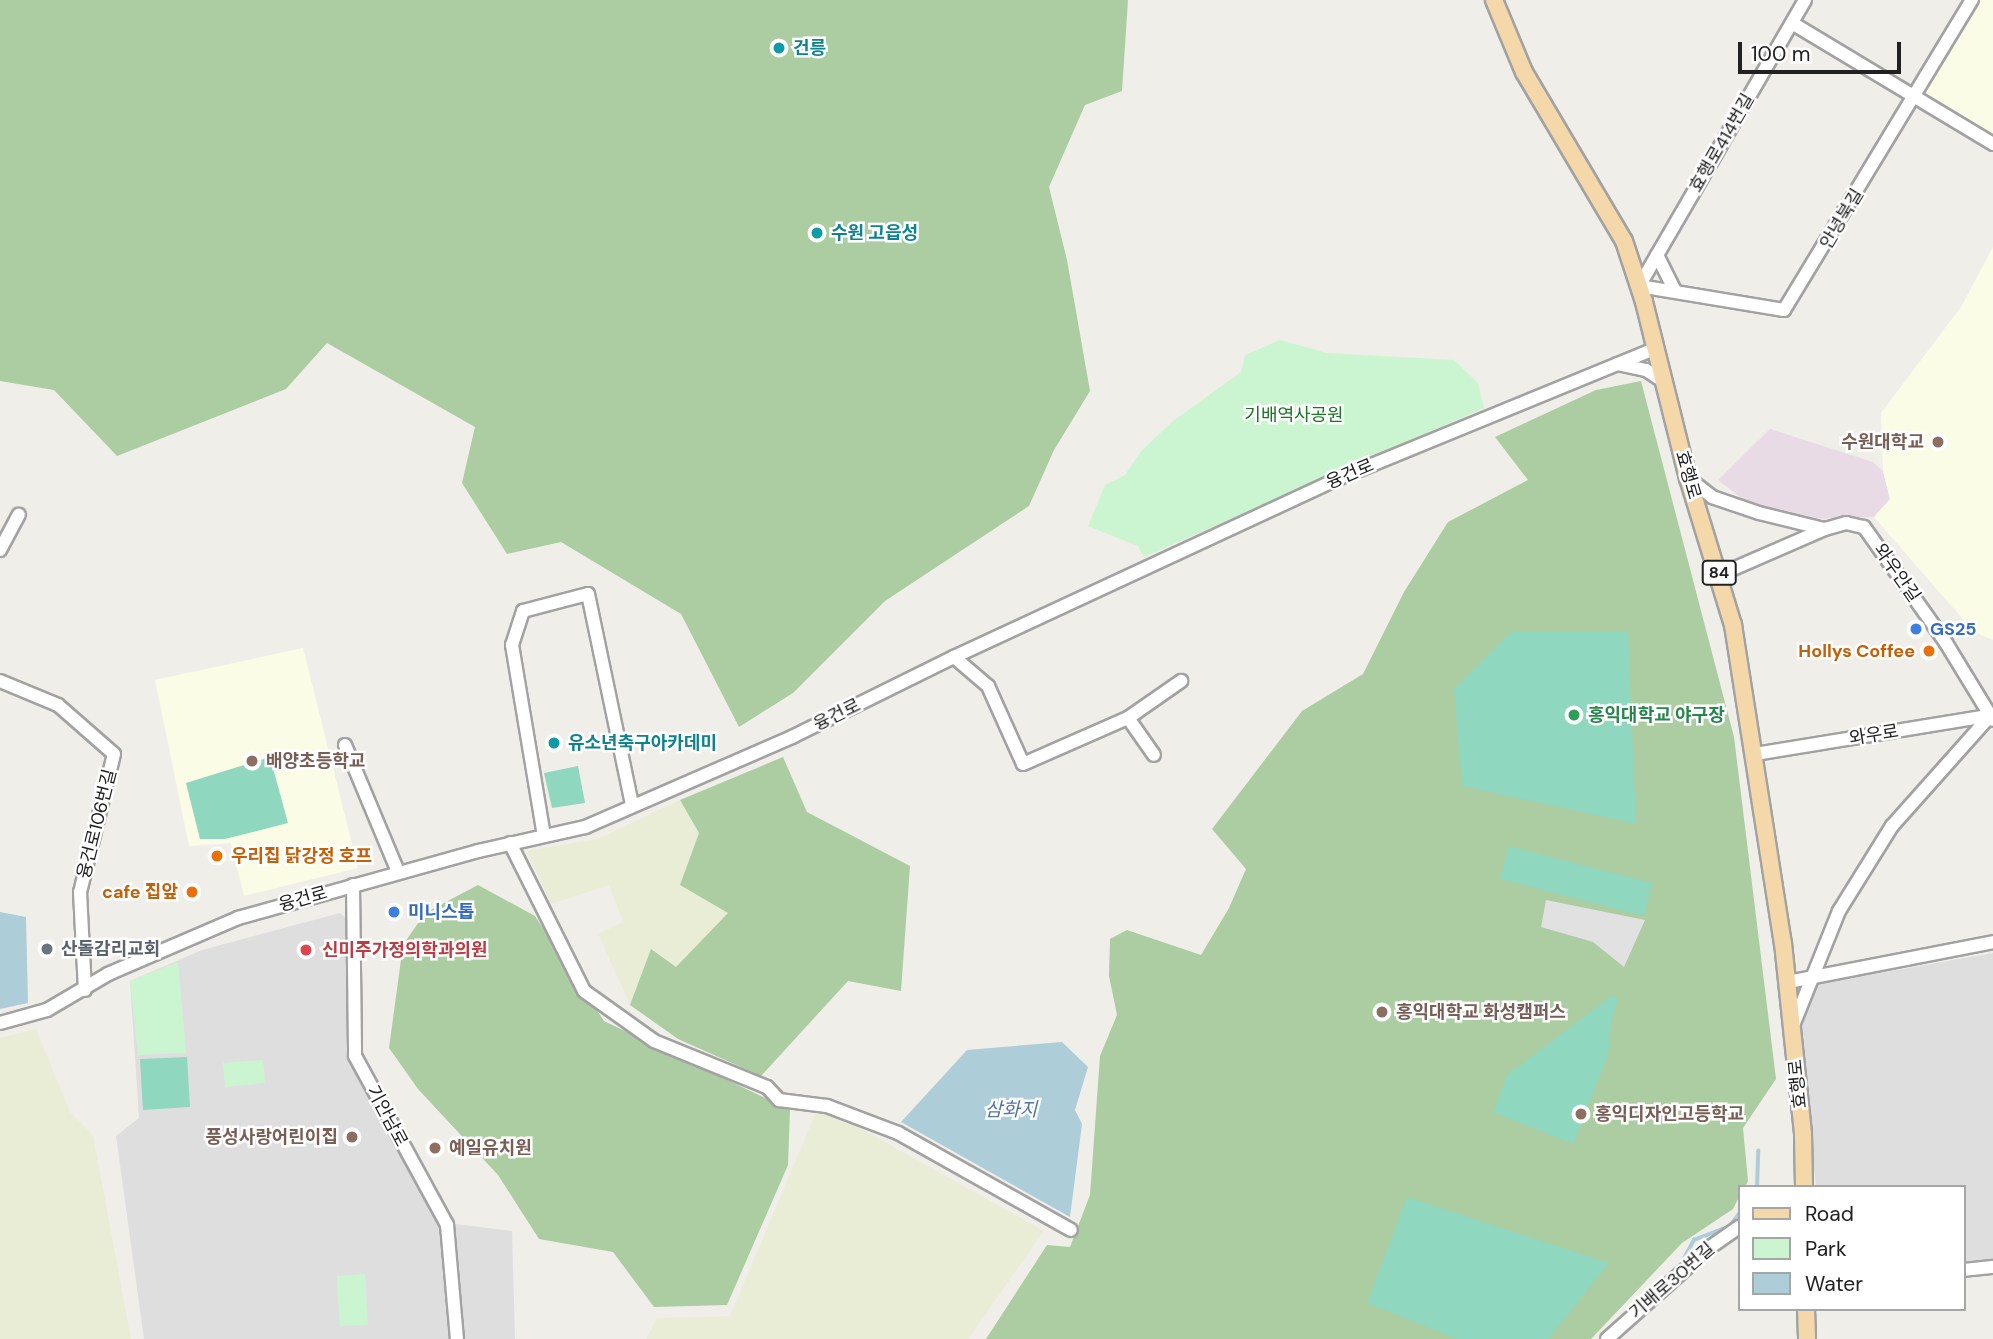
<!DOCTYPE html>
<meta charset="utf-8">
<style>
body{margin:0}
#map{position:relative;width:1993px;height:1339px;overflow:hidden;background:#f0eee9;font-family:"DM Sans","Noto Sans KR",sans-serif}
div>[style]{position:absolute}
.residential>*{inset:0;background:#dfdede}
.industrial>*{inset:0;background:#e9dbe6}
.education>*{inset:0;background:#fbfce6}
.farmland>*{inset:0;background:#eaedd6}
.forest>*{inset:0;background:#accca1}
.park>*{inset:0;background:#cbf5d1}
.pitch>*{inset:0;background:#8fd7bf}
.parking>*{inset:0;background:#e1e1e1}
.water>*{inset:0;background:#adcdd9}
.stream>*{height:3.5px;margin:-1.75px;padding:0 1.75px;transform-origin:1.75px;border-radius:1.75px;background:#adcdd9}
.roads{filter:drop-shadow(2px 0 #a2a2a2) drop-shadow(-2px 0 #a2a2a2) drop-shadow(0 2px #a2a2a2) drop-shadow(0 -2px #a2a2a2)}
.minor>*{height:12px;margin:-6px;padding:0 6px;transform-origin:6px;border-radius:6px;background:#fff}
.major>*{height:16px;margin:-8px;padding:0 8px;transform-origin:8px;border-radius:8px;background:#f4d8aa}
.dots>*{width:19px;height:19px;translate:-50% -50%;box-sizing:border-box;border:4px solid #fff;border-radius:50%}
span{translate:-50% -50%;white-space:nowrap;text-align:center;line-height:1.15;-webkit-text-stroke:5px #fff;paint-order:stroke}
.shield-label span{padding:2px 5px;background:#fff;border:2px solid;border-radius:5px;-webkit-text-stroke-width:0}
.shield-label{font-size:16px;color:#212121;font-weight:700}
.culture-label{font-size:18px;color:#0d838f;font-weight:700}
.left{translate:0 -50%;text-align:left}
.street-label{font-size:18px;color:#212121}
.park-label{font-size:18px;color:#177724}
.education-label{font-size:18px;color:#785e54;font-weight:700}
.right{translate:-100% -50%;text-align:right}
.shop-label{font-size:18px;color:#366cbe;font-weight:700}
.food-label{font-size:18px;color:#c56008;font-weight:700}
.leisure-label{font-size:18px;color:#27864d;font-weight:700}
.worship-label{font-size:18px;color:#5b616d;font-weight:700}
.health-label{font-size:18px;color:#be3a42;font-weight:700}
.water-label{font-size:19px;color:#5276a1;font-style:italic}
.legend{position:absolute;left:1738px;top:1185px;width:228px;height:126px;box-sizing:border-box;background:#fff;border:2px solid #a6a6a6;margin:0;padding:9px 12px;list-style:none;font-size:21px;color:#212121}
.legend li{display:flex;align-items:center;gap:14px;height:35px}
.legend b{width:35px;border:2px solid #a6a6a6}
.scale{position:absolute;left:1738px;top:42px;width:163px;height:32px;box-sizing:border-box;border:4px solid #212121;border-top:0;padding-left:9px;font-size:21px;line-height:24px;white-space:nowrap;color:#212121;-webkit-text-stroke:5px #fff;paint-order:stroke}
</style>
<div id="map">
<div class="residential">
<div style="clip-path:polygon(340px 913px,347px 919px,350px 1061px,441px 1231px,449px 1339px,144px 1339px,116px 1136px,139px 1118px,130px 981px,202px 950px)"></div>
<div style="clip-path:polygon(1993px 953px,1993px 1260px,1963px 1263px,1963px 1187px,1816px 1187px,1801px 1028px,1818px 984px)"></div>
<div style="clip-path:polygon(455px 1224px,512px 1231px,515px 1339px,463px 1339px)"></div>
</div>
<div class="industrial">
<div style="clip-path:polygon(1770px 429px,1873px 462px,1883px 471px,1890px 499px,1874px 517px,1805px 519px,1744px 500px,1718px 480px)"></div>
</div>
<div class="education">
<div style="clip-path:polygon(1981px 0,1993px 0,1993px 135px,1923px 92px)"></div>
<div style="clip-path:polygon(1993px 247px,1993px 640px,1974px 632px,1874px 517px,1890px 499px,1883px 471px,1881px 413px,1961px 307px)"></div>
<div style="clip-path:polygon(303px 648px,358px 868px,244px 896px,231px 843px,189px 846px,155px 680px)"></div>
</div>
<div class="farmland">
<div style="clip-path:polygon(680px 800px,699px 833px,728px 913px,676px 967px,651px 950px,630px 1005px,598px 934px,623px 922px,609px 885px,551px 904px,527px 851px,597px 839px)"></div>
<div style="clip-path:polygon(36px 1029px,70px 1112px,93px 1135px,131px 1339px,0 1339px,0 1038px)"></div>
<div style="clip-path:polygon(819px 1105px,1044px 1231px,968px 1339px,646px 1339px,657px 1318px,730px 1316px)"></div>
</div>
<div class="forest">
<div style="clip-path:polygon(0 0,1128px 0,1122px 91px,1085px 105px,1049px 187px,1067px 260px,1090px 391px,1054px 450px,1029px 506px,885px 601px,793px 693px,739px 727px,681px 614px,561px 542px,507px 554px,462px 483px,475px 427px,327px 343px,286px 389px,117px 456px,54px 390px,0 381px)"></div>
<div style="clip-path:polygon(1641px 381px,1734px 737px,1776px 1079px,1743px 1128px,1748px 1181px,1745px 1187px,1739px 1187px,1739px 1197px,1733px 1209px,1682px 1243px,1591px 1339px,986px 1339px,1047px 1245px,1070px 1247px,1090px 1195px,1100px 1056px,1117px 1015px,1109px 976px,1110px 939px,1127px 930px,1201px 955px,1229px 908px,1246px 869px,1212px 829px,1302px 711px,1363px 674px,1404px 592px,1448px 522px,1528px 480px,1495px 437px,1596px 390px)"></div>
<div style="clip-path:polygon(783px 757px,807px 812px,910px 866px,901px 991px,848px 981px,761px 1076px,678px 1039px,630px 1005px,651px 949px,676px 967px,728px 913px,680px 885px,699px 833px,680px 800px)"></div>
<div style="clip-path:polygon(478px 885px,535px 916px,604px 1021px,790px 1110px,788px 1165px,727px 1305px,654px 1307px,613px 1252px,539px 1239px,498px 1175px,418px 1089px,389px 1048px,403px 945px,425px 913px)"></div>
</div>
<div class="park">
<div style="clip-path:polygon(1280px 340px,1327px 353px,1454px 360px,1478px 383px,1484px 408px,1144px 557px,1138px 546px,1088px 526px,1105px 485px,1125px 475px,1141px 451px,1173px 421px,1241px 372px,1245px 355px)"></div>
<div style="clip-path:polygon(178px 962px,186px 1053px,138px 1055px,130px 981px)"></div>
<div style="clip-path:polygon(263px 1060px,265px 1083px,225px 1087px,223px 1063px)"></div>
<div style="clip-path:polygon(365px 1274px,368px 1325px,340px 1326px,337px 1276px)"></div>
</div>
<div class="pitch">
<div style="clip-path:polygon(1512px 631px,1628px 631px,1636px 824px,1462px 786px,1454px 689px)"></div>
<div style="clip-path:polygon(270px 757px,288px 823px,225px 839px,200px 839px,186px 783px)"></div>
<div style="clip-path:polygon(578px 766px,585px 803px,552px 808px,544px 773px)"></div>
<div style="clip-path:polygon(1509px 846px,1652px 883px,1644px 916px,1500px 879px)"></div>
<div style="clip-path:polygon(1613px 995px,1618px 999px,1611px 1022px,1609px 1052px,1573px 1144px,1493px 1112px,1507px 1075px)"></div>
<div style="clip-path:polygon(187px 1057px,190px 1107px,143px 1110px,140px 1059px)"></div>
<div style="clip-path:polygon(1407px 1197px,1609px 1263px,1548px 1339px,1457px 1339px,1367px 1303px)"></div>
</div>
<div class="parking">
<div style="clip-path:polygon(1546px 900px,1645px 920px,1624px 967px,1593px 942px,1541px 927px)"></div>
</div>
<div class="water">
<div style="clip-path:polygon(0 912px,26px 917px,28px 1003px,0 1009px)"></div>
<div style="clip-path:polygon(1062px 1042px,1088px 1067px,1075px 1110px,1082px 1124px,1070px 1217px,901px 1122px,967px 1050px)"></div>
</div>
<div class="stream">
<div style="left:1757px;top:1187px;width:36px;rotate:-88deg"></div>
<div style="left:1683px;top:1260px;width:23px;rotate:-61deg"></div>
<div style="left:1694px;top:1240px;width:39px;rotate:-21deg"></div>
<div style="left:1730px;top:1226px;width:15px;rotate:-53deg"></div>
</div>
<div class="roads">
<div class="minor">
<div style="left:1805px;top:0;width:331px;rotate:120.1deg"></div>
<div style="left:1639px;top:286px;width:147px;rotate:9.4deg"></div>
<div style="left:1784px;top:310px;width:363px;rotate:-58.8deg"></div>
<div style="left:1792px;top:23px;width:235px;rotate:31deg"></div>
<div style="left:1657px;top:255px;width:40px;rotate:63.4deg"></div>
<div style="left:1617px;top:364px;width:30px;rotate:12deg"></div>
<div style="left:1646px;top:370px;width:20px;rotate:33deg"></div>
<div style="left:1688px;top:478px;width:31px;rotate:38deg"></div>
<div style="left:1712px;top:497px;width:50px;rotate:18.8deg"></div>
<div style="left:1759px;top:513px;width:67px;rotate:13.8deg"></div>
<div style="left:0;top:550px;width:40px;rotate:-62deg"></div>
<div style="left:1719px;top:575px;width:116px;rotate:-23.5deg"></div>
<div style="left:1825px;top:529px;width:22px;rotate:-16deg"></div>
<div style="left:1846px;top:523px;width:18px;rotate:13deg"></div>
<div style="left:1864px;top:527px;width:142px;rotate:54.7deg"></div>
<div style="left:1946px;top:643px;width:90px;rotate:58.6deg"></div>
<div style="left:954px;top:657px;width:45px;rotate:40.5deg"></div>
<div style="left:988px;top:686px;width:85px;rotate:65.8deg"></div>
<div style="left:1023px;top:764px;width:115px;rotate:-23.7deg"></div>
<div style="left:1128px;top:718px;width:65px;rotate:-34.9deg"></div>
<div style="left:0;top:681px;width:63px;rotate:22.5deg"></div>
<div style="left:58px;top:705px;width:74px;rotate:41.2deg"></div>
<div style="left:114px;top:754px;width:142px;rotate:103.8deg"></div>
<div style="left:80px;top:892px;width:98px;rotate:87.1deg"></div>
<div style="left:1128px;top:718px;width:45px;rotate:54.9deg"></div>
<div style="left:345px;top:745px;width:138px;rotate:67.3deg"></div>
<div style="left:1755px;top:754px;width:241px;rotate:-9.3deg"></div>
<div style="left:544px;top:836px;width:194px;rotate:-99.5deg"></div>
<div style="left:512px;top:645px;width:36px;rotate:-72deg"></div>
<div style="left:523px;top:611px;width:67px;rotate:-14.7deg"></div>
<div style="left:588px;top:594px;width:216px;rotate:78.2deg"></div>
<div style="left:510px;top:843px;width:165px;rotate:63.4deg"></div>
<div style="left:584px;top:991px;width:86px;rotate:35.5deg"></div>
<div style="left:654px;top:1041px;width:122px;rotate:22.2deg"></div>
<div style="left:767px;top:1087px;width:18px;rotate:47deg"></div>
<div style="left:779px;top:1100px;width:48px;rotate:7.1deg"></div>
<div style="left:827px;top:1106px;width:76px;rotate:20.8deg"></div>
<div style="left:898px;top:1133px;width:198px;rotate:29.3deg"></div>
<div style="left:353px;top:885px;width:171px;rotate:89.3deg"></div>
<div style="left:355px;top:1056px;width:192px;rotate:61.4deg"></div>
<div style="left:447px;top:1225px;width:114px;rotate:85deg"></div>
<div style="left:1788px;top:982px;width:209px;rotate:-11deg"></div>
<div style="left:0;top:1023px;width:49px;rotate:-15.5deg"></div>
<div style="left:47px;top:1010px;width:71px;rotate:-30.5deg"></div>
<div style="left:108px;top:974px;width:142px;rotate:-23.3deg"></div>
<div style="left:238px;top:918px;width:249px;rotate:-15.6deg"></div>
<div style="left:478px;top:851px;width:110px;rotate:-12.6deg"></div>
<div style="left:585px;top:827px;width:226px;rotate:-23.5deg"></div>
<div style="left:792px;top:737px;width:181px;rotate:-26.3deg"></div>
<div style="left:954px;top:657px;width:420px;rotate:-24.9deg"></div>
<div style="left:1335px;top:480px;width:345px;rotate:-22.3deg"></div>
<div style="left:1792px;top:1028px;width:126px;rotate:-68.1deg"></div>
<div style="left:1839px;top:911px;width:100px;rotate:-58.1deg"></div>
<div style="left:1892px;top:826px;width:147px;rotate:-48.3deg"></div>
<div style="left:1963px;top:1270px;width:30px;rotate:-6deg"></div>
<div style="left:1607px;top:1339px;width:137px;rotate:-41.7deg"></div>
<div style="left:1709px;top:1248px;width:37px;rotate:-35deg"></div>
</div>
<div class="major">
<div style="left:1494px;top:0;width:78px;rotate:67.4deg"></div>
<div style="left:1524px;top:72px;width:196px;rotate:59.4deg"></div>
<div style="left:1624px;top:241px;width:64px;rotate:71.8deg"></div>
<div style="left:1644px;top:302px;width:181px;rotate:76deg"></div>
<div style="left:1688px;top:478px;width:154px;rotate:73deg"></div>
<div style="left:1733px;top:625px;width:322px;rotate:81.1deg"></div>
<div style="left:1783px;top:943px;width:192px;rotate:84deg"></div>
<div style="left:1803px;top:1134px;width:53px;rotate:88.9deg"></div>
<div style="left:1806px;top:1309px;width:30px;rotate:88deg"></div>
</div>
</div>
<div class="dots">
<div style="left:779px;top:48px;background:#0f9aa8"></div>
<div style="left:817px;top:233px;background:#0f9aa8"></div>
<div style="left:1938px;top:442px;background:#8d6e63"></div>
<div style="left:1916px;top:629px;background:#3f7fe0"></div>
<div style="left:1929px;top:651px;background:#e8710a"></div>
<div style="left:1574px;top:715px;background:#2e9e5b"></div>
<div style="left:554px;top:743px;background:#0f9aa8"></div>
<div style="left:252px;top:761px;background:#8d6e63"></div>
<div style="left:217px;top:856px;background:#e8710a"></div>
<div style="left:192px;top:892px;background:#e8710a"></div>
<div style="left:394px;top:912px;background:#3f7fe0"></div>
<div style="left:47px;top:949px;background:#6b7280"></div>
<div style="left:306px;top:950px;background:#e0444e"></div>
<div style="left:1382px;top:1012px;background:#8d6e63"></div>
<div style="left:1581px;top:1114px;background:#8d6e63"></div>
<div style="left:352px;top:1137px;background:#8d6e63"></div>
<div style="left:435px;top:1148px;background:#8d6e63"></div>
</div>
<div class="shield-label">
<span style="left:1719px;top:573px">84</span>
</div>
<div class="culture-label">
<span class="left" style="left:793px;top:48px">건릉</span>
<span class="left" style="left:831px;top:233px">수원 고읍성</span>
<span class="left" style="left:568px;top:743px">유소년축구아카데미</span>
</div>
<div class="street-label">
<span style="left:1722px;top:143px;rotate:-60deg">효행로414번길</span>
<span style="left:1842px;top:219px;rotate:-59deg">안녕북길</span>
<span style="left:1350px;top:474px;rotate:-23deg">융건로</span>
<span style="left:1688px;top:475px;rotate:74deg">효행로</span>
<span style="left:1897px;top:573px;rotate:55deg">와우안길</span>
<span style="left:837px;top:715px;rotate:-26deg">융건로</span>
<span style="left:1874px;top:735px;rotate:-9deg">와우로</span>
<span style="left:97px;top:824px;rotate:-76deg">융건로106번길</span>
<span style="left:303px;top:899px;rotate:-16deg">융건로</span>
<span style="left:1798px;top:1084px;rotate:-96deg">효행로</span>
<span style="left:387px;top:1116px;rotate:62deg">기안남로</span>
<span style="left:1672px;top:1281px;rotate:-41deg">기배로30번길</span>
</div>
<div class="park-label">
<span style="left:1294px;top:415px">기배역사공원</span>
</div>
<div class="education-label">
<span class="right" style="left:1924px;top:442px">수원대학교</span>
<span class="left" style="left:266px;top:761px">배양초등학교</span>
<span class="left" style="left:1396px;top:1012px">홍익대학교 화성캠퍼스</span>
<span class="left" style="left:1595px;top:1114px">홍익디자인고등학교</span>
<span class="right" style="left:338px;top:1137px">풍성사랑어린이집</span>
<span class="left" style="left:449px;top:1148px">예일유치원</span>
</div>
<div class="shop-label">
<span class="left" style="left:1930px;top:629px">GS25</span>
<span class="left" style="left:408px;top:912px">미니스톱</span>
</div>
<div class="food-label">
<span class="right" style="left:1915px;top:651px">Hollys Coffee</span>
<span class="left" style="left:231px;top:856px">우리집 닭강정 호프</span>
<span class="right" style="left:178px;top:892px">cafe 집앞</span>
</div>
<div class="leisure-label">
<span class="left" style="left:1588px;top:715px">홍익대학교 야구장</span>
</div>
<div class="worship-label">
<span class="left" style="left:61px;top:949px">산돌감리교회</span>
</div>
<div class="health-label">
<span class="left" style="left:322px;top:950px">신미주가정의학과의원</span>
</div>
<div class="water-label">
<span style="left:1011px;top:1110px">삼화지</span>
</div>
<ul class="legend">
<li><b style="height:9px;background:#f4d8aa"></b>Road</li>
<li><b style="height:19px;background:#cbf5d1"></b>Park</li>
<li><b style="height:19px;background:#adcdd9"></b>Water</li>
</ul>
<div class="scale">100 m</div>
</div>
